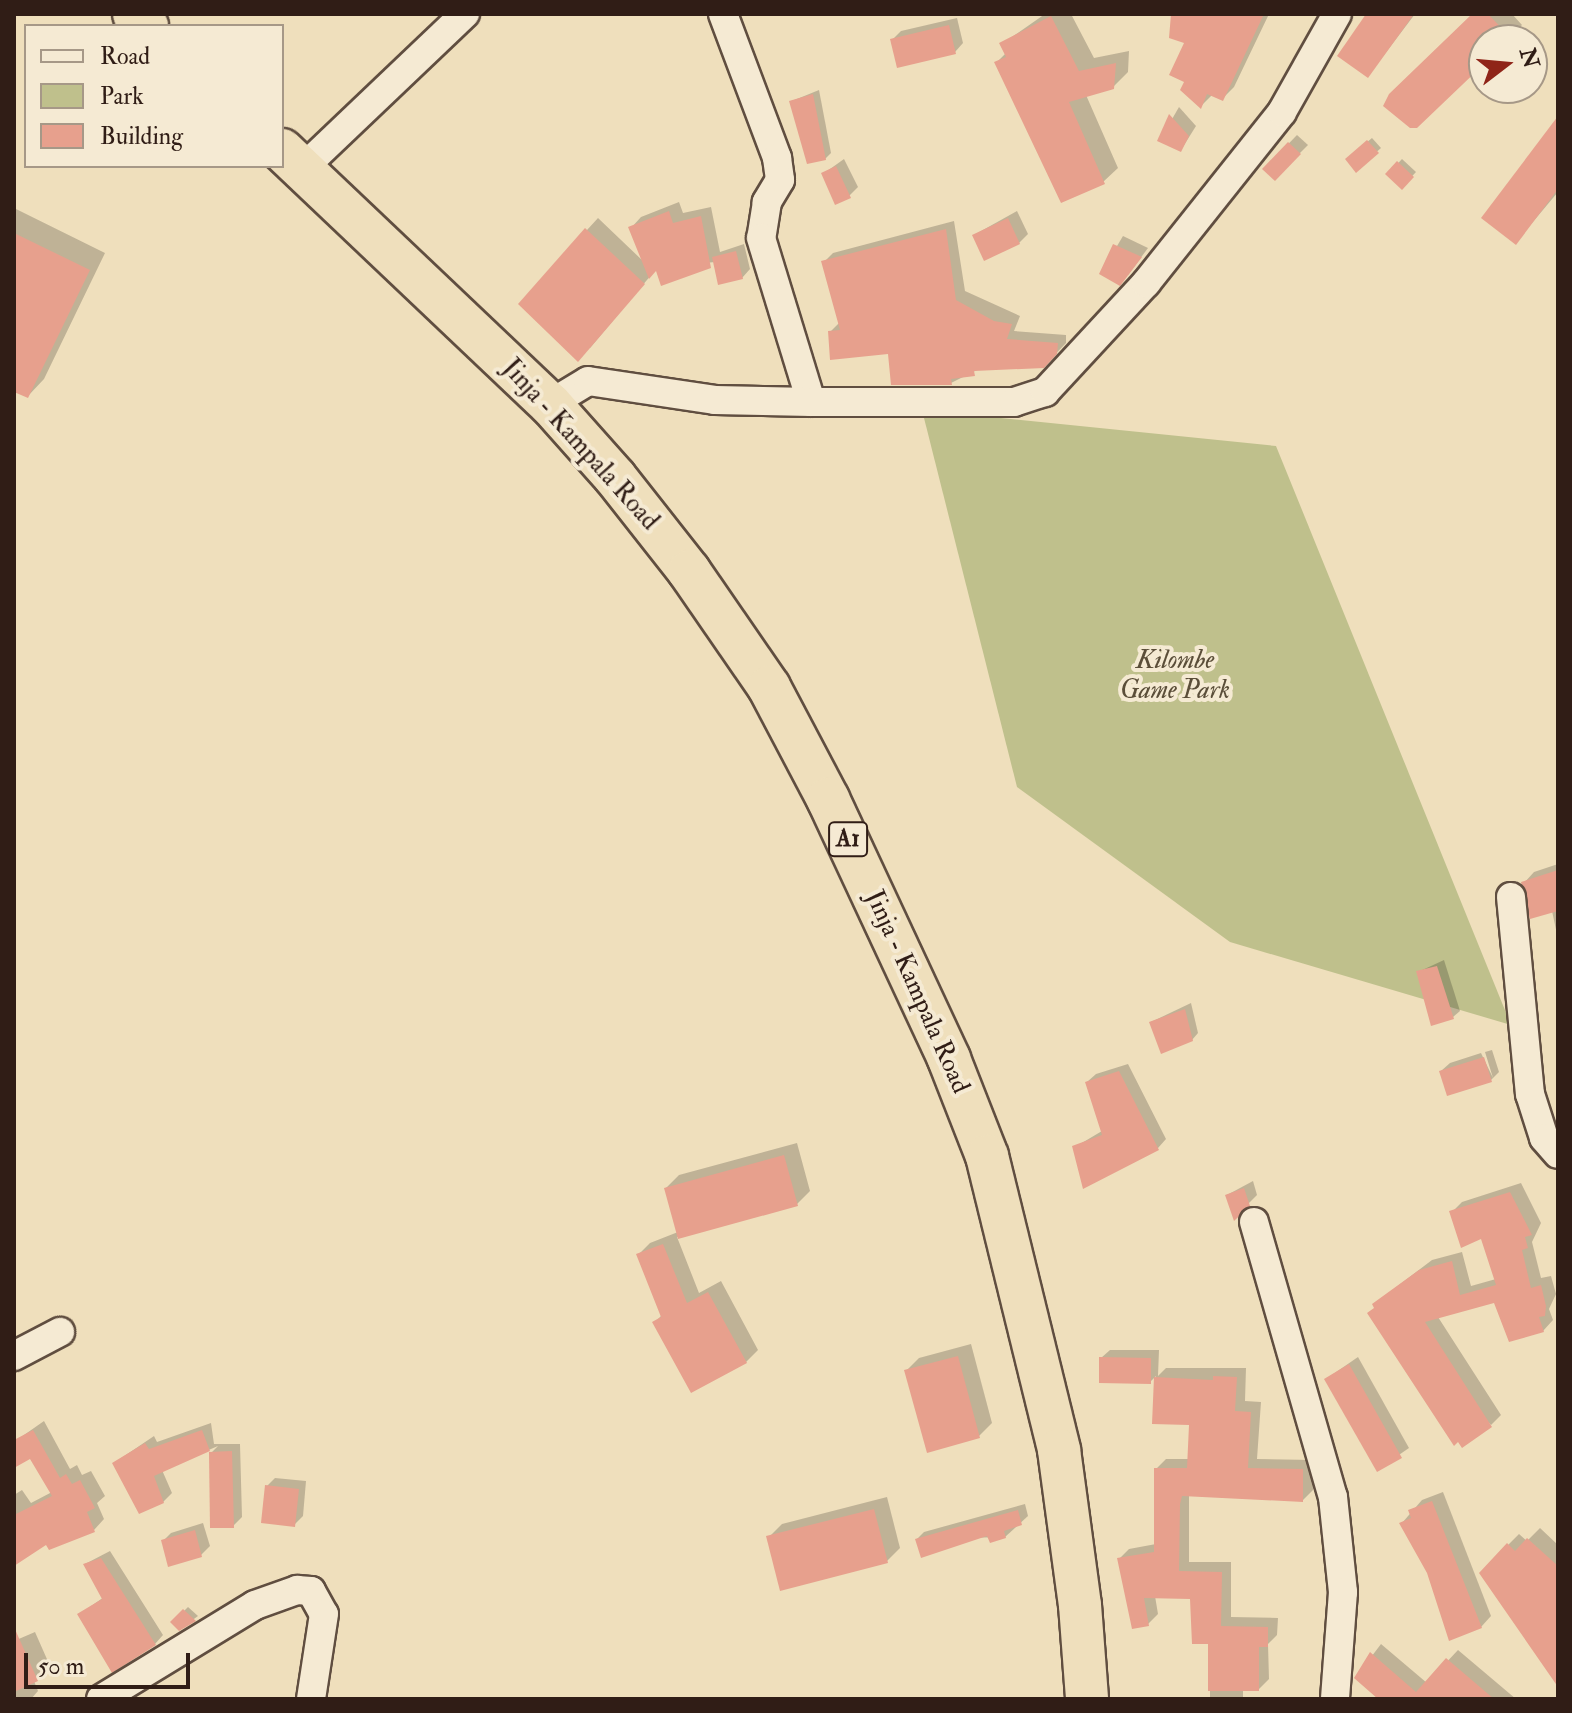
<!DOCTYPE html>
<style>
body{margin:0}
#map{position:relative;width:1572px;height:1713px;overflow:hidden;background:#efdfbc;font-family:"IM FELL Double Pica",serif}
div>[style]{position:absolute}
.green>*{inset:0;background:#bfc08c}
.shadow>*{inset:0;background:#0003}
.building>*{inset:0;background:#e7a08d}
.roads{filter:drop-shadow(2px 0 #604e40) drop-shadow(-2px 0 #604e40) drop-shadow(0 2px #604e40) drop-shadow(0 -2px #604e40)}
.minor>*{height:28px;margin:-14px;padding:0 14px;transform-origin:14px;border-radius:14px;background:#f5ead3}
.highway>*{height:42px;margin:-21px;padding:0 21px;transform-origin:21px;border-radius:21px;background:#efdfbc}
span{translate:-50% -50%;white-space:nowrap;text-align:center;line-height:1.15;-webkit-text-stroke:8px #f5ead3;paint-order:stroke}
.shield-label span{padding:2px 6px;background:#f5ead3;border:2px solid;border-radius:6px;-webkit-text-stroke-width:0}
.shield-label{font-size:24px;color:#301d16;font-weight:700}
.street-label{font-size:26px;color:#301d16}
.park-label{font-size:26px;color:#5b4e39;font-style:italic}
.frame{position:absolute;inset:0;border:16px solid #301d16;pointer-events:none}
.legend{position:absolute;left:24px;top:24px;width:260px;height:144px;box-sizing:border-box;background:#f5ead3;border:2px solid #a69887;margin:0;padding:10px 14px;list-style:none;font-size:24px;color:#301d16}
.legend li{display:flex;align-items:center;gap:16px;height:40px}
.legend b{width:40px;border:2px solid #a69887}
.north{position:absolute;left:1468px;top:24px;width:80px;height:80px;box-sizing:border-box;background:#f5ead3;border:2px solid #a69887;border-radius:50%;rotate:74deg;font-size:22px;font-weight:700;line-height:32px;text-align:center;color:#301d16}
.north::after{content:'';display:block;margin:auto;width:28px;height:36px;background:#8f2418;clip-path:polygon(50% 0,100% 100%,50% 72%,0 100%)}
.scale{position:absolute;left:24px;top:1653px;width:166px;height:36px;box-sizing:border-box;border:4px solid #301d16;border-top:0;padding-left:10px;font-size:24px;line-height:28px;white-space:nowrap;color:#301d16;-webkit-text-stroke:6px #f5ead3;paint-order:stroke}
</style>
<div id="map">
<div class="green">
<div style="clip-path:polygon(922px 410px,1276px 446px,1511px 1025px,1230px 942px,1017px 787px)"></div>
</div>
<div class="shadow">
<div style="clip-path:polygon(1045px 14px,1071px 14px,1094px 58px,1129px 51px,1128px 72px,1113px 87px,1086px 95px,1118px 168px,1103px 182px,996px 63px,1006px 53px,1002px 44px)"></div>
<div style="clip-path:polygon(1173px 14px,1269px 14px,1234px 87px,1222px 99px,1213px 94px,1201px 106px,1186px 82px,1187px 42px)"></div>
<div style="clip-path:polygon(1369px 14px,1415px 14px,1368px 76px)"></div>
<div style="clip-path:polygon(1474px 14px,1512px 14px,1522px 25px,1507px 40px,1484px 40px,1484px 62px)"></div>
<div style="clip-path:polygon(957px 18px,963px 43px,955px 52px,892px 40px,901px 31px)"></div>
<div style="clip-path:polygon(819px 90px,831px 153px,825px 159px,792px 101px)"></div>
<div style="clip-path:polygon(1179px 107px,1196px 126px,1181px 150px,1160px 140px)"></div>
<div style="clip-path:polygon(1558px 119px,1558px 192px,1516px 242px)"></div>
<div style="clip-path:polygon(1297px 135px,1308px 145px,1275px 178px,1265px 168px)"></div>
<div style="clip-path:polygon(1372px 138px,1381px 148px,1356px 170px,1347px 159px)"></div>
<div style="clip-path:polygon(844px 159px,858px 187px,849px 196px,823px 174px)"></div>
<div style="clip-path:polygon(1402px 159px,1416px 172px,1402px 187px,1388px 174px)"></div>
<div style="clip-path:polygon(679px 202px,683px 213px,711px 207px,720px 252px,744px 244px,750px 269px,742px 278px,715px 262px,657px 268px,590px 348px,587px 230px,598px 218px,643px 261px,631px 228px,641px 217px)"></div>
<div style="clip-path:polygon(16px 209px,105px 253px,44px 379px,28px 396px,17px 391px,14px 397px)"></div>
<div style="clip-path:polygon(1017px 211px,1028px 234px,1019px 243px,974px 235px)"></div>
<div style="clip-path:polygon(954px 221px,965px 291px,1020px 316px,1014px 331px,1066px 335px,1066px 343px,1044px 366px,979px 369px,951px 383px,890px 352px,830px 332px,840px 322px,824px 262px,833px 253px)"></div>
<div style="clip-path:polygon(1123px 236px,1148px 248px,1128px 275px,1101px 273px)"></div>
<div style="clip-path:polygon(1558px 864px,1558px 939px,1552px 911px,1524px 883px,1534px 872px)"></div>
<div style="clip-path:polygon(1444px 960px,1460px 1011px,1453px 1017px,1418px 972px)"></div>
<div style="clip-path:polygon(1191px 1003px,1198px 1033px,1192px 1040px,1151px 1022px)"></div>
<div style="clip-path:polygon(1492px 1050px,1499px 1072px,1491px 1080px,1441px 1071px,1450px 1063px,1481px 1053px,1493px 1078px,1485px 1052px)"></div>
<div style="clip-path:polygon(1128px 1064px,1166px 1139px,1158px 1148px,1075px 1147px,1102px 1131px,1087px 1082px,1096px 1074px)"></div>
<div style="clip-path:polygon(797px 1143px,810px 1191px,797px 1204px,677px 1237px,699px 1293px,721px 1281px,758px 1350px,746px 1362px,655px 1322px,662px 1315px,638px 1255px,650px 1243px,678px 1232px,666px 1188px,679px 1175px)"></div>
<div style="clip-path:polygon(1253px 1181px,1257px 1195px,1234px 1218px,1227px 1195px)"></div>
<div style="clip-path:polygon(1521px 1183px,1541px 1223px,1532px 1242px,1541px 1278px,1551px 1276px,1556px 1294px,1549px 1309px,1553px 1320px,1543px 1331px,1495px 1300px,1438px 1317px,1501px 1415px,1491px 1425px,1374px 1304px,1432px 1260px,1462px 1252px,1471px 1286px,1496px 1279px,1482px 1237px,1452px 1212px,1462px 1202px)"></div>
<div style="clip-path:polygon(971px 1344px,992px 1423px,979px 1436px,906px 1371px,919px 1358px)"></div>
<div style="clip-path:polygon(1110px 1350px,1159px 1350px,1158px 1376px,1166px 1368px,1246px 1368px,1245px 1401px,1261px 1402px,1257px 1459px,1313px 1460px,1313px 1490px,1303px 1500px,1189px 1494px,1189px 1562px,1231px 1562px,1231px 1617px,1278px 1618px,1277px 1635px,1268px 1644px,1269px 1679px,1259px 1689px,1243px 1689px,1243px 1699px,1210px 1699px,1210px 1642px,1192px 1597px,1155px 1596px,1158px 1614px,1148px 1624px,1119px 1559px,1129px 1549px,1156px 1544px,1156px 1469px,1166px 1459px,1190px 1459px,1191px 1423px,1154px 1422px,1156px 1376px,1150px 1382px,1101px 1358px)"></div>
<div style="clip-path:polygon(1358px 1357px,1409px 1448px,1377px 1470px,1326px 1379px)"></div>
<div style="clip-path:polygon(44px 1421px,70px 1469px,77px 1465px,82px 1475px,91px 1471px,105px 1496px,97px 1503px,104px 1519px,94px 1530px,47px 1542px,14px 1564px,14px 1495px,22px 1490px,31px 1503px,52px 1492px,31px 1456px,14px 1442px)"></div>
<div style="clip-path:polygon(211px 1423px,214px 1444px,240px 1444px,242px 1517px,233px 1526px,211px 1453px,218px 1446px,162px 1470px,172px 1493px,163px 1502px,114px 1463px,154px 1436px,157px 1442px)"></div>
<div style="clip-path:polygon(275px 1478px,306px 1481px,303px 1516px,294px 1525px,267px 1486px)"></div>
<div style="clip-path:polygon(1443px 1492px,1491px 1616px,1481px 1627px,1429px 1572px,1402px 1523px,1422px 1500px)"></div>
<div style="clip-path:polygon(887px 1497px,900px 1548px,887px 1561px,769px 1537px,782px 1524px)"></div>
<div style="clip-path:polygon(1025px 1504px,1028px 1516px,1005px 1537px,917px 1539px,924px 1532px)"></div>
<div style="clip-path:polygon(203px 1523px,210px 1546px,201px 1555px,163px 1541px,171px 1533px)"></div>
<div style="clip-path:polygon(1540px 1528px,1558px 1545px,1558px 1683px,1508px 1545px,1519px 1534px,1527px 1541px)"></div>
<div style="clip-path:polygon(110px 1551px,163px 1635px,155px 1644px,80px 1614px,104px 1597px,85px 1564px)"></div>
<div style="clip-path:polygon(188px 1607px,198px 1616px,180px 1629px,173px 1622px)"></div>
<div style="clip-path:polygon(35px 1632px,50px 1666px,34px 1681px,38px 1691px,31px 1699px,14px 1699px,14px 1641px)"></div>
<div style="clip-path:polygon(1381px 1644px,1427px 1683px,1458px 1650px,1516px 1699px,1382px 1699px,1356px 1677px)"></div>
</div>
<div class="building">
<div style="clip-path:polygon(1171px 14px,1264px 14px,1223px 101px,1207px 94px,1201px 109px,1180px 90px,1184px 82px,1169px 75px,1184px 43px,1169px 38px)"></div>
<div style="clip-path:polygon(1366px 14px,1414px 14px,1368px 78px,1337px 56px)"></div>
<div style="clip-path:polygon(1472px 14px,1488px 14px,1513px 40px,1484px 40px,1484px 64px,1417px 128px,1410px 128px,1383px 106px,1389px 94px)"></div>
<div style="clip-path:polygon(1051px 16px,1079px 71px,1116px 63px,1114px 89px,1069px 102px,1105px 184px,1061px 203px,994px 62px,1006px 57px,999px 43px)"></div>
<div style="clip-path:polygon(949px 25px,956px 54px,897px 68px,890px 39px)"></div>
<div style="clip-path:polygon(813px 94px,826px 160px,807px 164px,789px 101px)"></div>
<div style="clip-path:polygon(1169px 114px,1189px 136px,1181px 152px,1157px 141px)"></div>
<div style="clip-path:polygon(1558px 116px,1558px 189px,1516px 245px,1481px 218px)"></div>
<div style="clip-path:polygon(1367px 140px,1379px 153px,1356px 173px,1345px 159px)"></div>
<div style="clip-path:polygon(1288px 142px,1301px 154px,1275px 181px,1262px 169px)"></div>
<div style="clip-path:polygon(1397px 161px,1414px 177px,1402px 190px,1385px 174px)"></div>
<div style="clip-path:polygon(836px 166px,851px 198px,835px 205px,821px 173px)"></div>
<div style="clip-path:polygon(669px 211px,673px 223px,701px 216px,711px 268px,661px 286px,656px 271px,649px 279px,628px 227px)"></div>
<div style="clip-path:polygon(1008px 218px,1020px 244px,984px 261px,972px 235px)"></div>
<div style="clip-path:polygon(585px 228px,645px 284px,578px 362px,518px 304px)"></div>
<div style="clip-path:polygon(946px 229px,956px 300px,994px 321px,1012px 324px,1007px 339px,1058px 343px,1057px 354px,1044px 368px,974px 371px,975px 376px,951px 379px,952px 385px,891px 385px,888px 354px,830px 360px,828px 331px,840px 330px,821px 261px)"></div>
<div style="clip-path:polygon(14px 233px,90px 270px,28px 398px,14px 392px)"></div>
<div style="clip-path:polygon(1113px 244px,1142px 257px,1120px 286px,1099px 274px)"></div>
<div style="clip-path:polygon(736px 251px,743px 279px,718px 285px,712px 257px)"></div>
<div style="clip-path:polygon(1558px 870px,1558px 911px,1530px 919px,1521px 882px)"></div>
<div style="clip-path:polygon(1437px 966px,1454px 1019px,1431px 1026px,1416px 971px)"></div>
<div style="clip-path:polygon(1185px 1009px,1193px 1041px,1161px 1054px,1149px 1022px)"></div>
<div style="clip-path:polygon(1484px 1057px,1492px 1082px,1447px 1096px,1439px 1071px)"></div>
<div style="clip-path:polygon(1119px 1071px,1159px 1150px,1083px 1189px,1072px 1146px,1102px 1135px,1085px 1082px)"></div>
<div style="clip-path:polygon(784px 1155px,798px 1206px,678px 1239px,664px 1188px)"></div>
<div style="clip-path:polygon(1244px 1188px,1250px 1206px,1234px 1221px,1225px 1195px)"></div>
<div style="clip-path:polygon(1510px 1192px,1532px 1235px,1525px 1237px,1528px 1248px,1522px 1250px,1531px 1288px,1541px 1285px,1546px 1306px,1545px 1316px,1539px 1317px,1544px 1332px,1509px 1342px,1494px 1303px,1425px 1322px,1492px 1427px,1462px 1448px,1458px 1442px,1454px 1446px,1367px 1313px,1374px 1308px,1372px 1304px,1419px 1270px,1452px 1261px,1460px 1295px,1496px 1285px,1481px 1239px,1461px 1248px,1449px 1211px)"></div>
<div style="clip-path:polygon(663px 1244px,687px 1303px,708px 1292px,747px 1363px,691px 1393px,652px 1322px,661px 1317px,636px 1254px)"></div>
<div style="clip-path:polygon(958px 1356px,980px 1438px,927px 1453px,904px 1370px)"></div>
<div style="clip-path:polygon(1099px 1357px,1151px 1358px,1151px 1384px,1099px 1383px)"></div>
<div style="clip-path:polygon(1349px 1364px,1402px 1458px,1377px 1472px,1324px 1379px)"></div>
<div style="clip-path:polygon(1213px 1376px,1237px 1377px,1235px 1411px,1251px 1412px,1248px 1468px,1303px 1469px,1303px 1502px,1182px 1496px,1180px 1504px,1179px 1571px,1222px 1572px,1221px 1626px,1268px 1627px,1268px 1647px,1259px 1647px,1259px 1691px,1208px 1691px,1208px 1644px,1192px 1644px,1190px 1599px,1144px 1598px,1149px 1626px,1132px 1629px,1117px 1558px,1154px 1552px,1154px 1468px,1187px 1468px,1189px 1425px,1152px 1424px,1154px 1377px,1213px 1380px)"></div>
<div style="clip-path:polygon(33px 1430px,60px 1478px,66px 1474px,72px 1484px,80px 1480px,95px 1508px,87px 1512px,95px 1532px,49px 1550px,46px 1545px,14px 1566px,14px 1515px,52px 1496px,30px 1459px,14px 1468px,14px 1440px)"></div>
<div style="clip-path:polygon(202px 1430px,210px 1451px,154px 1476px,164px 1503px,139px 1514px,112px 1463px,145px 1443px,149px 1449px)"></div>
<div style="clip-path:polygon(232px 1451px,234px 1528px,210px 1528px,209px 1452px)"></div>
<div style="clip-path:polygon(265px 1485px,299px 1489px,295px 1527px,261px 1523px)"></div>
<div style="clip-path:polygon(1432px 1501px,1482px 1628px,1449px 1641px,1427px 1573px,1399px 1523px,1411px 1518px,1408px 1510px)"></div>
<div style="clip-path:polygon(874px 1509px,888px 1563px,780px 1591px,766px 1536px)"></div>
<div style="clip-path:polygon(1018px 1510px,1022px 1525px,1004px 1531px,1006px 1538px,990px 1543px,987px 1536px,921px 1558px,915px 1539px)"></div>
<div style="clip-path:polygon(195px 1530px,202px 1557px,168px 1567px,161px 1540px)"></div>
<div style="clip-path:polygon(1527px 1538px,1558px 1566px,1558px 1687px,1479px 1573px,1507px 1543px,1515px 1551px)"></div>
<div style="clip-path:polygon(101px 1558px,156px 1645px,112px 1673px,77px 1614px,102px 1599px,83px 1564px)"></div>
<div style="clip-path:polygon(183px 1609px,196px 1621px,179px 1631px,170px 1622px)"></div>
<div style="clip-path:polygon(14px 1627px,38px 1681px,14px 1692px)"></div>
<div style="clip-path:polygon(1370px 1652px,1416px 1692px,1446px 1658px,1494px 1699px,1378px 1699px,1354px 1678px)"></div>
</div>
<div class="roads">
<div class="minor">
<div style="left:723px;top:14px;width:154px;rotate:69.4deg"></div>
<div style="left:777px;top:158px;width:22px;rotate:82deg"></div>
<div style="left:780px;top:180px;width:26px;rotate:121deg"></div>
<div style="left:767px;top:202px;width:36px;rotate:99deg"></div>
<div style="left:761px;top:238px;width:171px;rotate:73deg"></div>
<div style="left:302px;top:169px;width:225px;rotate:-43.6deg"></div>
<div style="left:550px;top:404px;width:44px;rotate:-31.2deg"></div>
<div style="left:588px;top:381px;width:128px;rotate:8.5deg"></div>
<div style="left:715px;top:400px;width:96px;rotate:1.2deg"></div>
<div style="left:811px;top:402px;width:203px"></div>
<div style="left:1014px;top:402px;width:33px;rotate:-18deg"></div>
<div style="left:1045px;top:392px;width:149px;rotate:-47.2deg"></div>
<div style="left:1146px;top:283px;width:218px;rotate:-51.5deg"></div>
<div style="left:1282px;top:112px;width:112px;rotate:-60.7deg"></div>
<div style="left:1511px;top:897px;width:198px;rotate:84.5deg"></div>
<div style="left:1530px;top:1094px;width:46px;rotate:72.3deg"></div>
<div style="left:1544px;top:1138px;width:21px;rotate:49deg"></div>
<div style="left:1254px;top:1222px;width:286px;rotate:74deg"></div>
<div style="left:1333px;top:1497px;width:96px;rotate:84deg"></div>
<div style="left:1343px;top:1592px;width:107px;rotate:94.3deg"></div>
<div style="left:14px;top:1356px;width:52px;rotate:-27.6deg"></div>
<div style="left:101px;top:1699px;width:180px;rotate:-31.4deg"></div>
<div style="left:255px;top:1605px;width:45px;rotate:-19.7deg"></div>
<div style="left:297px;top:1590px;width:14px;rotate:4deg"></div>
<div style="left:311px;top:1591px;width:26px;rotate:61deg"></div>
<div style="left:324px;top:1614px;width:86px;rotate:98.7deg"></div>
</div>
<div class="highway">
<div style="left:134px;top:14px;width:18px;rotate:43deg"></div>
<div style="left:282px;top:150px;width:369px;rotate:43.5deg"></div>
<div style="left:550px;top:404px;width:98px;rotate:48.3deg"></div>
<div style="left:615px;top:477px;width:120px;rotate:51.8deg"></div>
<div style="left:689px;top:571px;width:141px;rotate:55.4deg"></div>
<div style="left:769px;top:687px;width:127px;rotate:62.2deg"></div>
<div style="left:828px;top:799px;width:287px;rotate:65deg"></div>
<div style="left:949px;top:1059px;width:104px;rotate:68.6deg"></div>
<div style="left:987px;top:1156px;width:303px;rotate:76.2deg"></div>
<div style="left:1059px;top:1450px;width:156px;rotate:82.3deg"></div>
<div style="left:1080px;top:1605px;width:94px;rotate:85.7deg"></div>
</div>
</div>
<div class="shield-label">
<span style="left:848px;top:839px">A1</span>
</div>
<div class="street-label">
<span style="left:580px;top:445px;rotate:48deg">Jinja - Kampala Road</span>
<span style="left:917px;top:992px;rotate:66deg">Jinja - Kampala Road</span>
</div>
<div class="park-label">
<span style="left:1175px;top:676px">Kilombe<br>Game Park</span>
</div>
<div class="frame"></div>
<ul class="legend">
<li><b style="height:10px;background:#f5ead3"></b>Road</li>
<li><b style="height:22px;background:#bfc08c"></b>Park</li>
<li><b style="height:22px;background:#e7a08d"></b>Building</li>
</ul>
<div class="north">N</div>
<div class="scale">50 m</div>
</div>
